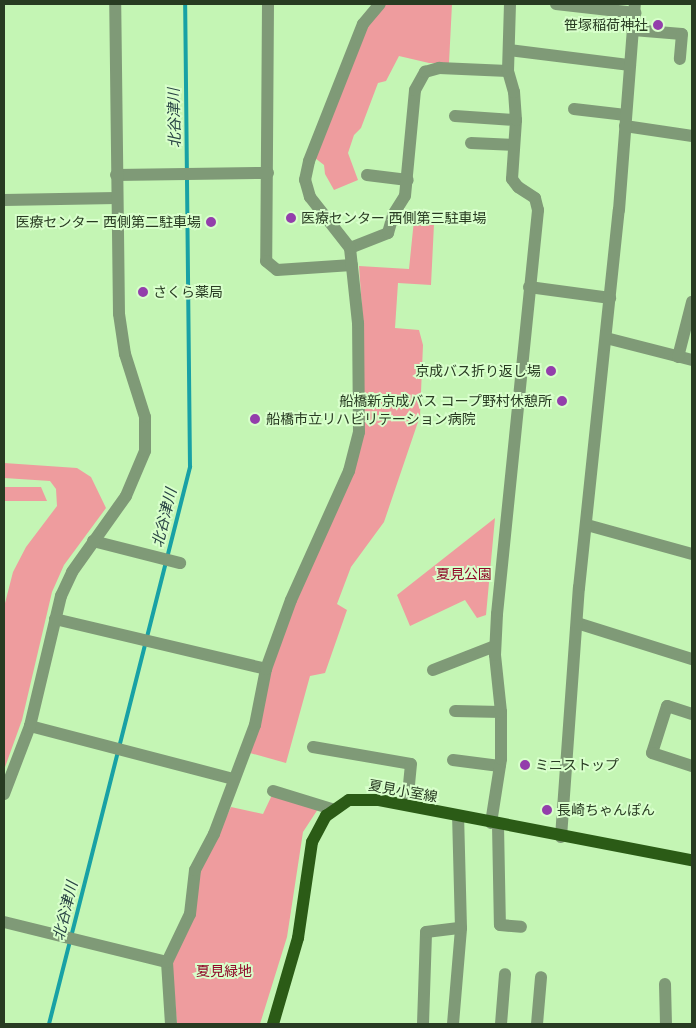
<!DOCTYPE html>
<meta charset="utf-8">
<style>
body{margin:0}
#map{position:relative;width:696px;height:1028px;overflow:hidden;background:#c4f5b4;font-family:Raleway,"Noto Sans JP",sans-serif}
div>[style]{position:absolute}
.green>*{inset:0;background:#ee9c9e}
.stream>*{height:4px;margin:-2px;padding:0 2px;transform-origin:2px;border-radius:2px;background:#18a1a5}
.minor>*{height:12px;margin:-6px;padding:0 6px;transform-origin:6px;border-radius:6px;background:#7f9a77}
.major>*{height:12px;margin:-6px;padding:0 6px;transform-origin:6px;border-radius:6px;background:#2b5b16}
.dots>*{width:14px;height:14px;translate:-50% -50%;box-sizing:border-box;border:2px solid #d8ffcb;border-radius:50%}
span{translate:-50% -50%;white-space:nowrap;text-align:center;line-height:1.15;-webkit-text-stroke:4px #d8ffcb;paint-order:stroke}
.poi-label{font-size:14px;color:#283b22}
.right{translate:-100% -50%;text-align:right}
.left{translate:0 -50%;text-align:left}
.park-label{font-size:14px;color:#8f0728}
.street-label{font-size:14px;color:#283b22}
.water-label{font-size:15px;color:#284344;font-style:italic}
.frame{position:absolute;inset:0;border:5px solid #283b22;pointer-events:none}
</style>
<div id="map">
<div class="green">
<div style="clip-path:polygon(383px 4px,452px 4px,449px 63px,429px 63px,399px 56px,386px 81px,378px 83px,361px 128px,354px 135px,348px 153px,358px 180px,334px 190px,325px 174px,324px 165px,315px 158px,366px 27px)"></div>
<div style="clip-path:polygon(414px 220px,434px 224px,431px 285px,398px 283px,395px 328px,419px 330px,423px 345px,420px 416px,384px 522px,351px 567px,337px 604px,347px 610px,325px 673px,310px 676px,286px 763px,250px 753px,269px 671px,295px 601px,352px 473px,363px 323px,359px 266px,409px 269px)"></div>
<div style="clip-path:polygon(4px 463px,77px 468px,91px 477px,106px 508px,64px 565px,52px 592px,22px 720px,4px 770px,4px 607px,13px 572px,26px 547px,57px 506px,56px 489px,50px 481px,4px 478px)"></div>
<div style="clip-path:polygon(41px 487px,47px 501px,4px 501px,4px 487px)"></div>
<div style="clip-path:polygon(495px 518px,486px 615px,477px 618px,465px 600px,410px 626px,397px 595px)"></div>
<div style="clip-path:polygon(272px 795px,318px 809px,303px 832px,287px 937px,260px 1024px,177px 1024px,172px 966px,200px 871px,231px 807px,263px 814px)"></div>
</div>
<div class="stream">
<div style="left:49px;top:1024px;width:575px;rotate:-75.79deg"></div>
<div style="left:190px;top:467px;width:463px;rotate:-90.6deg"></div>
</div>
<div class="minor">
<div style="left:268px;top:4px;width:257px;rotate:90.4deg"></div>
<div style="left:266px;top:261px;width:14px;rotate:39deg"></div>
<div style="left:277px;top:270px;width:75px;rotate:-3.8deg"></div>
<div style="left:556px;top:4px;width:80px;rotate:6.5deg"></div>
<div style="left:633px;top:30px;width:49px;rotate:4.7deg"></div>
<div style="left:682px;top:34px;width:25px;rotate:95deg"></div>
<div style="left:509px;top:50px;width:122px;rotate:7.1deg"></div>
<div style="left:574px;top:109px;width:52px;rotate:6.6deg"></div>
<div style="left:455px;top:116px;width:61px;rotate:3.8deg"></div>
<div style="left:625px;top:126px;width:68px;rotate:8.5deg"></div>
<div style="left:471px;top:143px;width:43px;rotate:2.7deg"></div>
<div style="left:116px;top:175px;width:152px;rotate:-0.8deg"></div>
<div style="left:367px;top:175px;width:41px;rotate:7deg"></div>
<div style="left:4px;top:200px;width:112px;rotate:-1deg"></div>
<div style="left:350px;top:248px;width:41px;rotate:-21.5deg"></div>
<div style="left:388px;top:233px;width:19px;rotate:-74deg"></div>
<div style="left:393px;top:215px;width:22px;rotate:-58deg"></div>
<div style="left:405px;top:196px;width:106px;rotate:-84.6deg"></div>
<div style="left:415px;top:90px;width:21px;rotate:-61deg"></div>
<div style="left:425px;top:72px;width:15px;rotate:-16deg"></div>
<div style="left:439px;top:68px;width:69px;rotate:2.5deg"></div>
<div style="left:529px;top:287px;width:82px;rotate:7.7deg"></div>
<div style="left:606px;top:338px;width:89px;rotate:14.3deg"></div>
<div style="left:678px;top:357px;width:57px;rotate:-75.7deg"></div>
<div style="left:587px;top:525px;width:109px;rotate:15.4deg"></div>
<div style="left:93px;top:541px;width:90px;rotate:14.2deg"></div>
<div style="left:55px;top:619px;width:217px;rotate:13.3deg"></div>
<div style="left:577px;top:623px;width:121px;rotate:17.4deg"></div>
<div style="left:433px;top:670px;width:66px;rotate:-21.2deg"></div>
<div style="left:455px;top:711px;width:46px;rotate:1.2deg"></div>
<div style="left:692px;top:714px;width:26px;rotate:-162deg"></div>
<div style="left:667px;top:706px;width:49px;rotate:107.7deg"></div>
<div style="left:652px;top:753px;width:42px;rotate:18deg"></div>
<div style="left:30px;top:726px;width:211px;rotate:14.6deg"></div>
<div style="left:313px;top:747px;width:99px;rotate:9.8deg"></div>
<div style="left:411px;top:764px;width:41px;rotate:95.6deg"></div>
<div style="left:453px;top:760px;width:47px;rotate:7.3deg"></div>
<div style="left:273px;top:791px;width:62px;rotate:17deg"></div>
<div style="left:4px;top:794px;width:73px;rotate:-69.1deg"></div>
<div style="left:30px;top:726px;width:134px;rotate:-76.6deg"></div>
<div style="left:61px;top:596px;width:26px;rotate:-65deg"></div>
<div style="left:72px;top:572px;width:93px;rotate:-54.6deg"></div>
<div style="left:126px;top:496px;width:49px;rotate:-67.1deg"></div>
<div style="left:145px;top:451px;width:34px;rotate:-90deg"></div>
<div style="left:145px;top:417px;width:66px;rotate:-107.6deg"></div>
<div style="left:125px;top:354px;width:40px;rotate:-98.5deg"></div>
<div style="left:119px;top:314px;width:310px;rotate:-90.7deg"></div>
<div style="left:491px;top:823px;width:65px;rotate:-81.1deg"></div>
<div style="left:501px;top:759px;width:47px;rotate:-90deg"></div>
<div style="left:501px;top:712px;width:57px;rotate:-96deg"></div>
<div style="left:495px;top:655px;width:41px;rotate:-87.2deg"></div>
<div style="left:497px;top:614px;width:406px;rotate:-84.2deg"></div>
<div style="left:538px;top:210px;width:12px;rotate:-104deg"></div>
<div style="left:535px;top:198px;width:20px;rotate:-147deg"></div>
<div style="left:518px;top:187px;width:10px;rotate:-127deg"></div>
<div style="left:512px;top:179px;width:59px;rotate:-86.1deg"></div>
<div style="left:516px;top:120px;width:28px;rotate:-94deg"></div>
<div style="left:514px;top:92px;width:22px;rotate:-106deg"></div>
<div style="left:508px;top:71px;width:67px;rotate:-88.3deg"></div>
<div style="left:498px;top:825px;width:100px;rotate:88.9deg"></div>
<div style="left:500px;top:925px;width:21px;rotate:5deg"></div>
<div style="left:561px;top:837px;width:250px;rotate:-85.9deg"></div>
<div style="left:579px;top:588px;width:380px;rotate:-84deg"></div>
<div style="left:619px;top:210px;width:207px;rotate:-85.6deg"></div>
<div style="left:4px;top:922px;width:168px;rotate:13.8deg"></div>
<div style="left:665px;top:984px;width:40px;rotate:88.6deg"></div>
<div style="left:171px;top:1024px;width:62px;rotate:-93.7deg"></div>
<div style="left:167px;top:962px;width:53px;rotate:-64.4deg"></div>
<div style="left:190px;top:914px;width:44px;rotate:-83.5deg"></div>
<div style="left:195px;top:870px;width:41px;rotate:-62.2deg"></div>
<div style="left:214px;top:834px;width:116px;rotate:-69.4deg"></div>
<div style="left:255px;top:725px;width:57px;rotate:-78.9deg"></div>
<div style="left:266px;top:669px;width:73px;rotate:-70.1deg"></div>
<div style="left:291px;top:600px;width:141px;rotate:-65.8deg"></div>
<div style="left:349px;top:471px;width:40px;rotate:-75.6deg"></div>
<div style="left:359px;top:432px;width:109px;rotate:-90.5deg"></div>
<div style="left:358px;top:323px;width:75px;rotate:-96.1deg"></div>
<div style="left:350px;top:248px;width:65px;rotate:-128.1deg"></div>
<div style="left:310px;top:197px;width:18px;rotate:-106deg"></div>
<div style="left:305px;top:180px;width:19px;rotate:-78deg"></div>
<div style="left:309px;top:161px;width:147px;rotate:-68.5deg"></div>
<div style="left:363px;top:24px;width:26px;rotate:-50deg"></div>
<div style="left:423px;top:1024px;width:92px;rotate:-88.1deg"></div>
<div style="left:426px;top:932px;width:35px;rotate:-7deg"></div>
<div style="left:453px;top:1024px;width:96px;rotate:-85.2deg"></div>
<div style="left:461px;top:928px;width:112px;rotate:-91.5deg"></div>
<div style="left:501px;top:1024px;width:50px;rotate:-85.4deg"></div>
<div style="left:537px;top:1024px;width:47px;rotate:-85.1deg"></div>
</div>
<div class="major">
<div style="left:273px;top:1024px;width:90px;rotate:-73.8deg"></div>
<div style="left:298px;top:938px;width:97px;rotate:-81.7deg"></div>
<div style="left:312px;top:842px;width:30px;rotate:-62deg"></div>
<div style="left:326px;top:816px;width:28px;rotate:-35deg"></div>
<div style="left:349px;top:800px;width:30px"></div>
<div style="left:379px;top:800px;width:319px;rotate:10.9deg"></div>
</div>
<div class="dots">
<div style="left:658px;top:25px;background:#933eab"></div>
<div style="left:291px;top:218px;background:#933eab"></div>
<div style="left:211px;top:222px;background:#933eab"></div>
<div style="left:143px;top:292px;background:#933eab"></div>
<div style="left:551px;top:371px;background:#933eab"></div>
<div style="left:562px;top:401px;background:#933eab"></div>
<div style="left:255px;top:419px;background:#933eab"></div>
<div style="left:525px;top:765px;background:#933eab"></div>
<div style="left:547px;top:810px;background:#933eab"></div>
</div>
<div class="poi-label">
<span class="right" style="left:648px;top:25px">笹塚稲荷神社</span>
<span class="left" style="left:301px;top:218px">医療センター 西側第三駐車場</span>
<span class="right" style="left:201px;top:222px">医療センター 西側第二駐車場</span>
<span class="left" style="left:153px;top:292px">さくら薬局</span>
<span class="right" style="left:541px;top:371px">京成バス折り返し場</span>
<span class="right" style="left:552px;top:401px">船橋新京成バス コープ野村休憩所</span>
<span class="left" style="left:266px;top:419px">船橋市立リハビリテーション病院</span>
<span class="left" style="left:535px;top:765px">ミニストップ</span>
<span class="left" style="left:557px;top:810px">長崎ちゃんぽん</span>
</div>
<div class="park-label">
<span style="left:464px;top:574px">夏見公園</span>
<span style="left:224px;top:971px">夏見緑地</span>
</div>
<div class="street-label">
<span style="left:403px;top:791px;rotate:10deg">夏見小室線</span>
</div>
<div class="water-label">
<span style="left:175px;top:118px;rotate:-91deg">北谷津川</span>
<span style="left:165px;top:518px;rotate:-76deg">北谷津川</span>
<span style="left:66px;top:911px;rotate:-76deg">北谷津川</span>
</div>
<div class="frame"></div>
</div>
